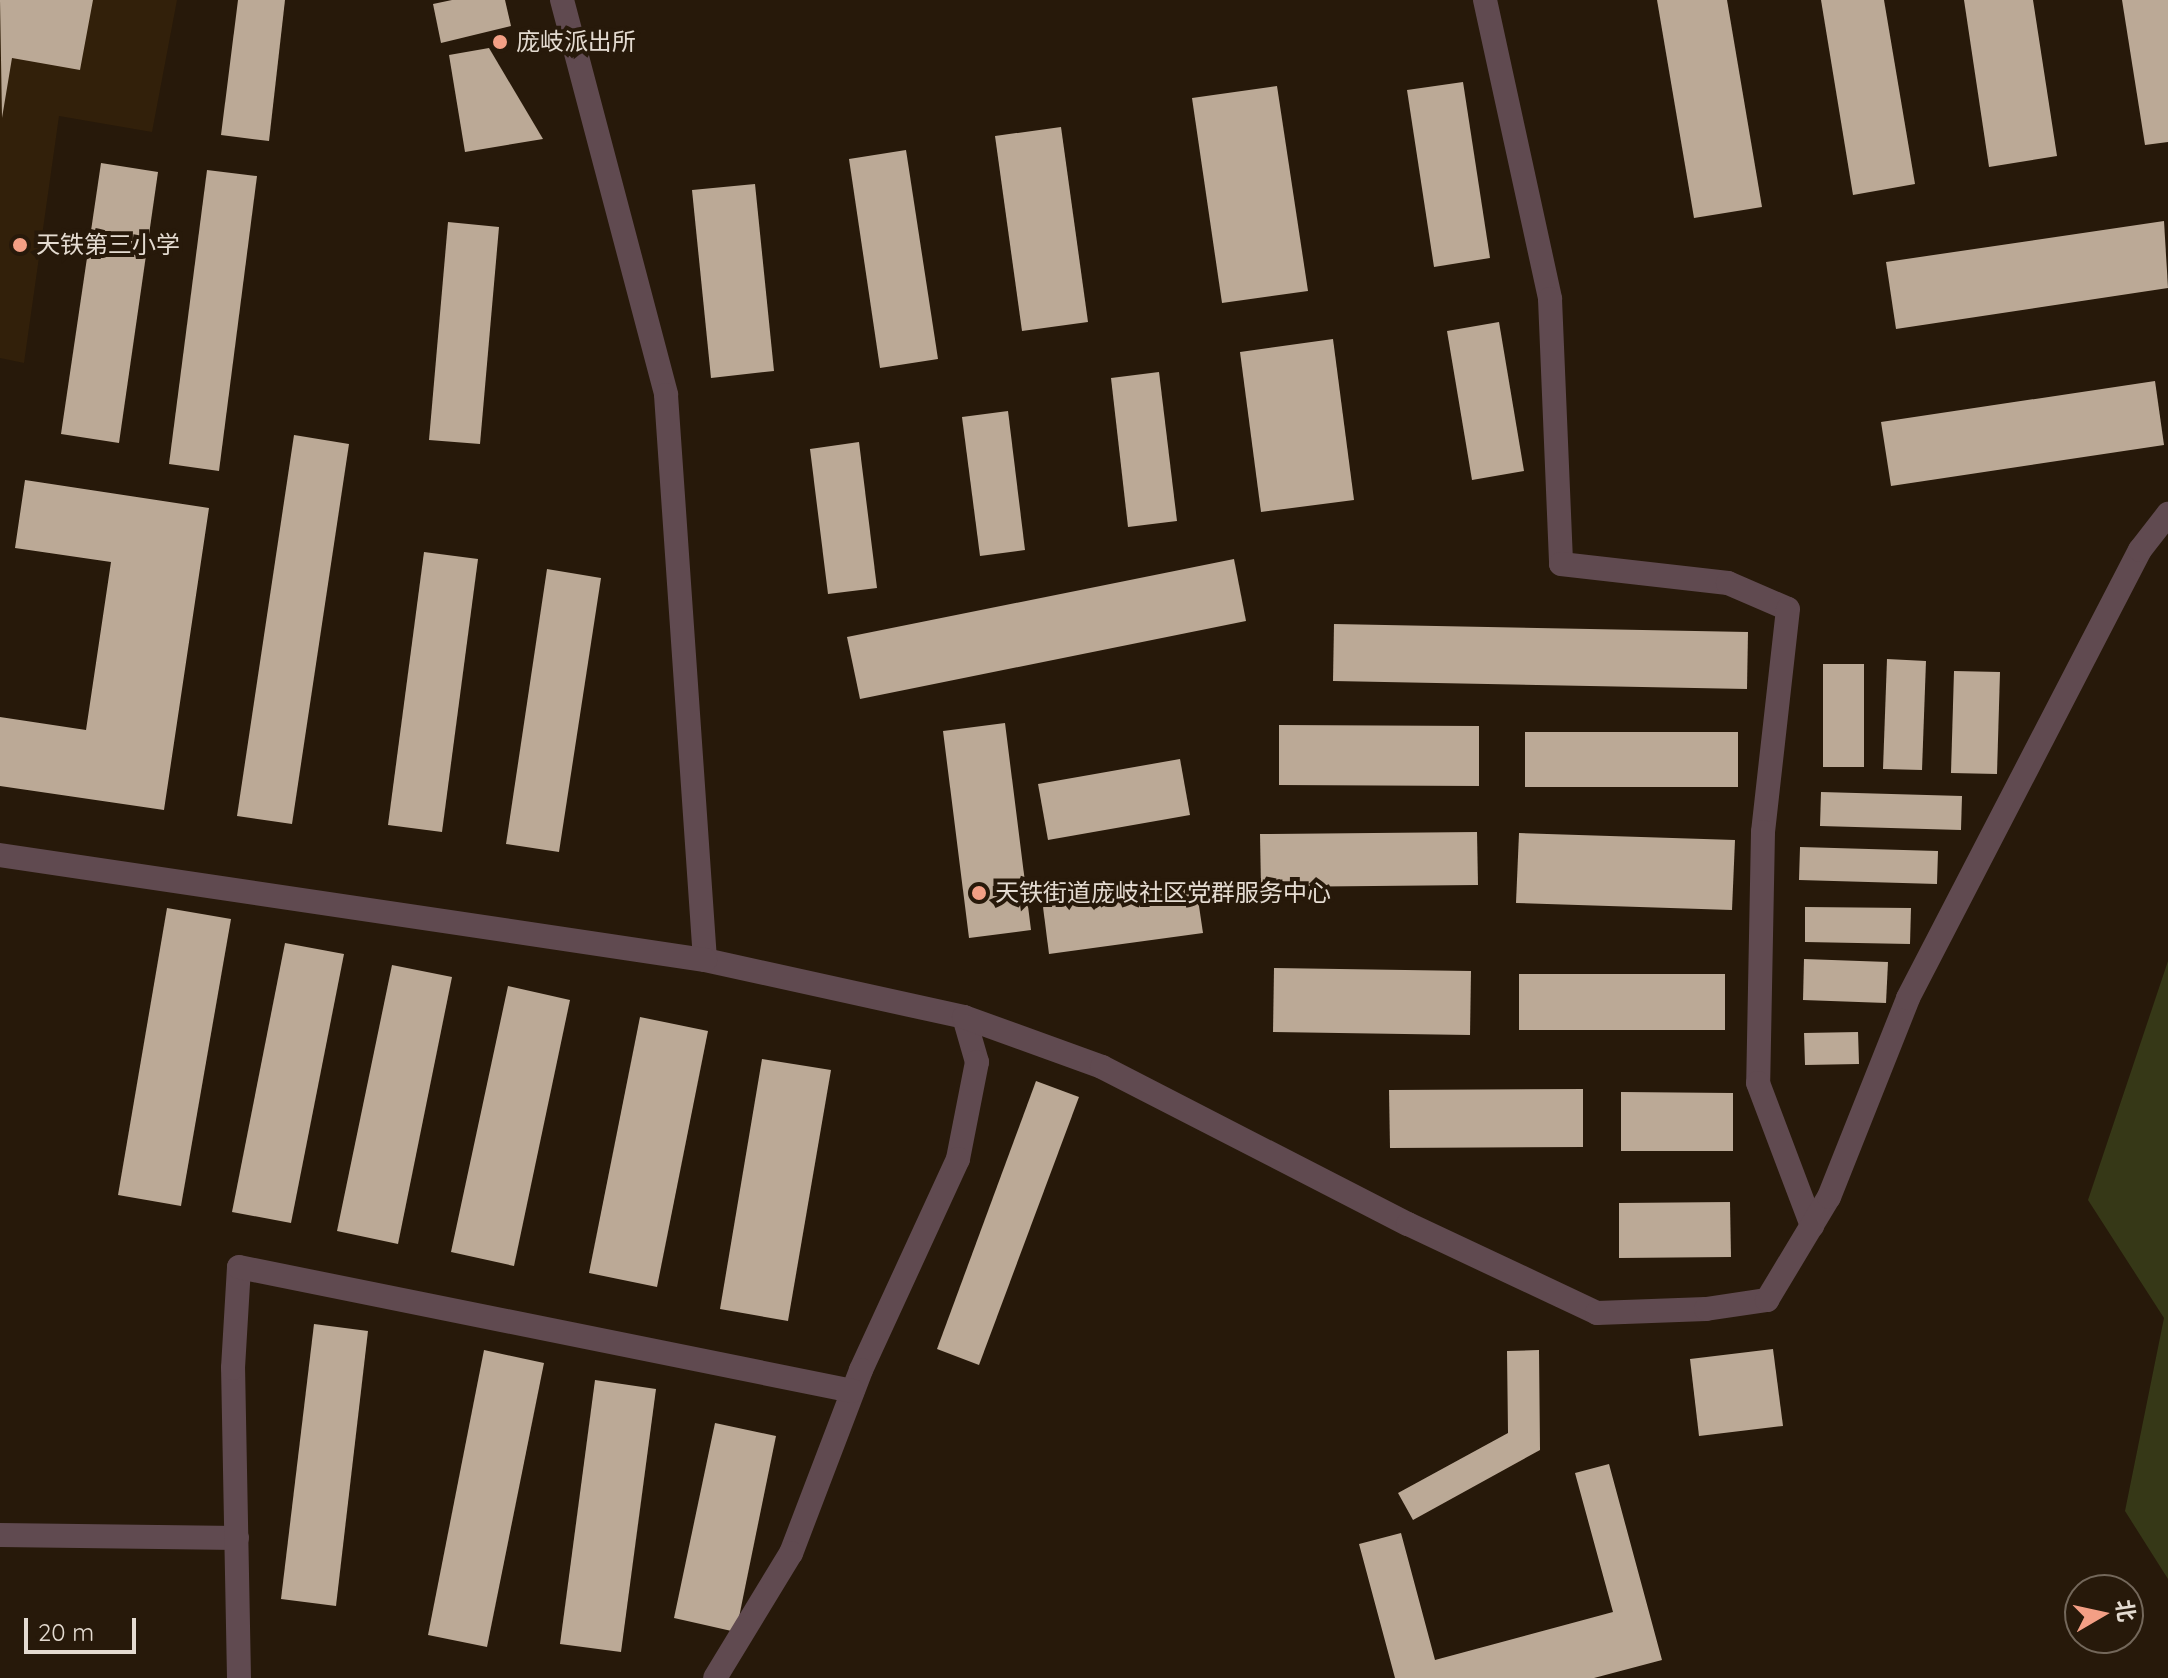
<!DOCTYPE html>
<meta charset="utf-8">
<style>
body{margin:0}
#map{position:relative;width:2168px;height:1678px;overflow:hidden;background:#27190a;font-family:Quicksand,"Noto Sans SC",sans-serif}
div>[style]{position:absolute}
.built>*{inset:0;background:#32200a}
.green>*{inset:0;background:#363817}
.building>*{inset:0;background:#bba996}
.minor>*{height:24px;margin:-12px;padding:0 12px;transform-origin:12px;border-radius:12px;background:#604a50}
.dots>*{width:22px;height:22px;translate:-50% -50%;box-sizing:border-box;border:4px solid #27190a;border-radius:50%}
span{translate:-50% -50%;white-space:nowrap;text-align:center;line-height:1.15;-webkit-text-stroke:8px #27190a;paint-order:stroke}
.poi-label{font-size:24px;color:#e4dbd1}
.left{translate:0 -50%;text-align:left}
.north{position:absolute;left:2064px;top:1574px;width:80px;height:80px;box-sizing:border-box;background:#27190a;border:2px solid #73675a;border-radius:50%;rotate:81deg;font-size:22px;font-weight:700;line-height:32px;text-align:center;color:#e4dbd1}
.north::after{content:'';display:block;margin:auto;width:28px;height:36px;background:#f39f85;clip-path:polygon(50% 0,100% 100%,50% 72%,0 100%)}
.scale{position:absolute;left:24px;top:1618px;width:112px;height:36px;box-sizing:border-box;border:4px solid #e4dbd1;border-top:0;padding-left:10px;font-size:24px;line-height:28px;white-space:nowrap;color:#e4dbd1;-webkit-text-stroke:6px #27190a;paint-order:stroke}
</style>
<div id="map">
<div class="built">
<div style="clip-path:polygon(0 0,177px 0,152px 132px,59px 116px,24px 363px,0 358px)"></div>
</div>
<div class="green">
<div style="clip-path:polygon(2168px 961px,2168px 1579px,2125px 1511px,2164px 1318px,2088px 1200px)"></div>
</div>
<div class="building">
<div style="clip-path:polygon(0 0,93px 0,80px 70px,12px 58px,2px 118px)"></div>
<div style="clip-path:polygon(238px 0,285px 0,269px 141px,221px 135px)"></div>
<div style="clip-path:polygon(452px 0,505px 0,511px 26px,441px 43px,433px 4px)"></div>
<div style="clip-path:polygon(1657px 0,1727px 0,1762px 207px,1694px 218px)"></div>
<div style="clip-path:polygon(1821px 0,1884px 0,1915px 184px,1853px 195px)"></div>
<div style="clip-path:polygon(1964px 0,2033px 0,2057px 156px,1989px 167px)"></div>
<div style="clip-path:polygon(2122px 0,2168px 0,2168px 142px,2145px 145px)"></div>
<div style="clip-path:polygon(489px 48px,543px 139px,465px 152px,449px 55px)"></div>
<div style="clip-path:polygon(1463px 82px,1490px 258px,1434px 267px,1407px 90px)"></div>
<div style="clip-path:polygon(1277px 86px,1308px 291px,1222px 303px,1192px 98px)"></div>
<div style="clip-path:polygon(1061px 127px,1088px 322px,1022px 331px,995px 136px)"></div>
<div style="clip-path:polygon(906px 150px,938px 359px,880px 368px,849px 159px)"></div>
<div style="clip-path:polygon(101px 163px,158px 172px,119px 443px,61px 434px)"></div>
<div style="clip-path:polygon(207px 170px,257px 176px,219px 471px,169px 464px)"></div>
<div style="clip-path:polygon(755px 184px,774px 371px,711px 378px,692px 190px)"></div>
<div style="clip-path:polygon(2164px 221px,2168px 288px,1896px 329px,1886px 262px)"></div>
<div style="clip-path:polygon(448px 222px,499px 227px,480px 444px,429px 440px)"></div>
<div style="clip-path:polygon(1499px 322px,1524px 471px,1472px 480px,1447px 331px)"></div>
<div style="clip-path:polygon(1333px 339px,1354px 500px,1261px 512px,1240px 352px)"></div>
<div style="clip-path:polygon(1159px 372px,1177px 521px,1128px 527px,1111px 378px)"></div>
<div style="clip-path:polygon(2155px 381px,2164px 445px,1891px 486px,1881px 422px)"></div>
<div style="clip-path:polygon(1008px 411px,1025px 550px,980px 556px,962px 417px)"></div>
<div style="clip-path:polygon(294px 435px,349px 444px,292px 824px,237px 816px)"></div>
<div style="clip-path:polygon(859px 442px,877px 588px,828px 594px,810px 449px)"></div>
<div style="clip-path:polygon(25px 480px,209px 508px,164px 810px,0 786px,0 717px,86px 730px,111px 562px,15px 548px)"></div>
<div style="clip-path:polygon(424px 552px,478px 559px,442px 832px,388px 825px)"></div>
<div style="clip-path:polygon(1234px 559px,1246px 621px,860px 699px,847px 637px)"></div>
<div style="clip-path:polygon(547px 569px,601px 578px,559px 852px,506px 844px)"></div>
<div style="clip-path:polygon(1334px 624px,1748px 632px,1747px 689px,1333px 681px)"></div>
<div style="clip-path:polygon(1887px 659px,1926px 661px,1922px 770px,1883px 769px)"></div>
<div style="clip-path:polygon(1823px 664px,1864px 664px,1864px 767px,1823px 767px)"></div>
<div style="clip-path:polygon(1954px 671px,2000px 672px,1997px 774px,1951px 773px)"></div>
<div style="clip-path:polygon(1005px 723px,1031px 930px,969px 938px,943px 731px)"></div>
<div style="clip-path:polygon(1279px 725px,1479px 726px,1479px 786px,1279px 785px)"></div>
<div style="clip-path:polygon(1525px 732px,1738px 732px,1738px 787px,1525px 787px)"></div>
<div style="clip-path:polygon(1180px 759px,1190px 815px,1048px 840px,1038px 784px)"></div>
<div style="clip-path:polygon(1821px 792px,1962px 796px,1961px 830px,1820px 826px)"></div>
<div style="clip-path:polygon(1477px 832px,1478px 885px,1261px 887px,1260px 834px)"></div>
<div style="clip-path:polygon(1519px 833px,1735px 840px,1732px 910px,1516px 903px)"></div>
<div style="clip-path:polygon(1800px 847px,1938px 851px,1937px 884px,1799px 880px)"></div>
<div style="clip-path:polygon(1196px 886px,1203px 933px,1049px 954px,1043px 907px)"></div>
<div style="clip-path:polygon(1805px 907px,1911px 908px,1910px 944px,1805px 942px)"></div>
<div style="clip-path:polygon(167px 908px,231px 919px,181px 1206px,118px 1195px)"></div>
<div style="clip-path:polygon(285px 943px,344px 954px,291px 1223px,232px 1212px)"></div>
<div style="clip-path:polygon(1804px 959px,1888px 962px,1886px 1003px,1803px 1000px)"></div>
<div style="clip-path:polygon(392px 965px,452px 977px,398px 1244px,337px 1231px)"></div>
<div style="clip-path:polygon(1274px 968px,1471px 971px,1470px 1035px,1273px 1032px)"></div>
<div style="clip-path:polygon(1519px 974px,1725px 974px,1725px 1030px,1519px 1030px)"></div>
<div style="clip-path:polygon(508px 986px,570px 1000px,514px 1266px,451px 1252px)"></div>
<div style="clip-path:polygon(640px 1017px,708px 1031px,657px 1287px,589px 1273px)"></div>
<div style="clip-path:polygon(1858px 1032px,1859px 1064px,1805px 1065px,1804px 1033px)"></div>
<div style="clip-path:polygon(762px 1059px,831px 1070px,788px 1321px,720px 1309px)"></div>
<div style="clip-path:polygon(1036px 1081px,1079px 1097px,979px 1365px,937px 1349px)"></div>
<div style="clip-path:polygon(1583px 1089px,1583px 1147px,1390px 1148px,1389px 1090px)"></div>
<div style="clip-path:polygon(1621px 1092px,1733px 1093px,1733px 1151px,1621px 1151px)"></div>
<div style="clip-path:polygon(1730px 1202px,1731px 1257px,1619px 1258px,1619px 1203px)"></div>
<div style="clip-path:polygon(314px 1324px,368px 1331px,336px 1606px,281px 1599px)"></div>
<div style="clip-path:polygon(1773px 1349px,1783px 1426px,1699px 1436px,1690px 1359px)"></div>
<div style="clip-path:polygon(484px 1350px,544px 1363px,487px 1647px,428px 1635px)"></div>
<div style="clip-path:polygon(1539px 1350px,1540px 1450px,1413px 1520px,1398px 1493px,1508px 1433px,1507px 1351px)"></div>
<div style="clip-path:polygon(595px 1380px,656px 1389px,621px 1652px,560px 1644px)"></div>
<div style="clip-path:polygon(715px 1423px,776px 1436px,736px 1632px,674px 1618px)"></div>
<div style="clip-path:polygon(1609px 1464px,1662px 1660px,1594px 1678px,1395px 1678px,1359px 1544px,1401px 1533px,1435px 1660px,1613px 1612px,1575px 1473px)"></div>
</div>
<div class="minor">
<div style="left:562px;top:0;width:408px;rotate:75.2deg"></div>
<div style="left:666px;top:395px;width:566px;rotate:86.05deg"></div>
<div style="left:705px;top:960px;width:265px;rotate:12.4deg"></div>
<div style="left:964px;top:1017px;width:47px;rotate:73.9deg"></div>
<div style="left:977px;top:1062px;width:99px;rotate:101.1deg"></div>
<div style="left:958px;top:1159px;width:232px;rotate:114.7deg"></div>
<div style="left:861px;top:1370px;width:196px;rotate:110.9deg"></div>
<div style="left:791px;top:1553px;width:146px;rotate:121.3deg"></div>
<div style="left:1485px;top:0;width:306px;rotate:77.7deg"></div>
<div style="left:1550px;top:299px;width:265px;rotate:87.6deg"></div>
<div style="left:1561px;top:564px;width:168px;rotate:6.5deg"></div>
<div style="left:1728px;top:583px;width:65px;rotate:23.4deg"></div>
<div style="left:1788px;top:609px;width:224px;rotate:96.4deg"></div>
<div style="left:1763px;top:832px;width:251px;rotate:91.1deg"></div>
<div style="left:1758px;top:1083px;width:153px;rotate:69.3deg"></div>
<div style="left:0;top:855px;width:713px;rotate:8.47deg"></div>
<div style="left:964px;top:1017px;width:147px;rotate:19.9deg"></div>
<div style="left:1102px;top:1067px;width:344px;rotate:27.2deg"></div>
<div style="left:1408px;top:1224px;width:209px;rotate:25.2deg"></div>
<div style="left:1597px;top:1313px;width:109px;rotate:-2.1deg"></div>
<div style="left:1706px;top:1309px;width:62px;rotate:-8.4deg"></div>
<div style="left:1767px;top:1300px;width:120px;rotate:-59deg"></div>
<div style="left:1829px;top:1197px;width:214px;rotate:-68.3deg"></div>
<div style="left:1908px;top:998px;width:505px;rotate:-62.62deg"></div>
<div style="left:2140px;top:550px;width:46px;rotate:-52.1deg"></div>
<div style="left:0;top:1535px;width:237px;rotate:0.7deg"></div>
<div style="left:239px;top:1678px;width:310px;rotate:-91.1deg"></div>
<div style="left:233px;top:1368px;width:101px;rotate:-86.6deg"></div>
<div style="left:239px;top:1267px;width:626px;rotate:11.42deg"></div>
</div>
<div class="dots">
<div style="left:500px;top:42px;background:#f39f85"></div>
<div style="left:20px;top:245px;background:#f39f85"></div>
<div style="left:979px;top:893px;background:#f39f85"></div>
</div>
<div class="poi-label">
<span class="left" style="left:516px;top:42px">庞岐派出所</span>
<span class="left" style="left:36px;top:245px">天铁第三小学</span>
<span class="left" style="left:995px;top:893px">天铁街道庞岐社区党群服务中心</span>
</div>
<div class="north">北</div>
<div class="scale">20 m</div>
</div>
